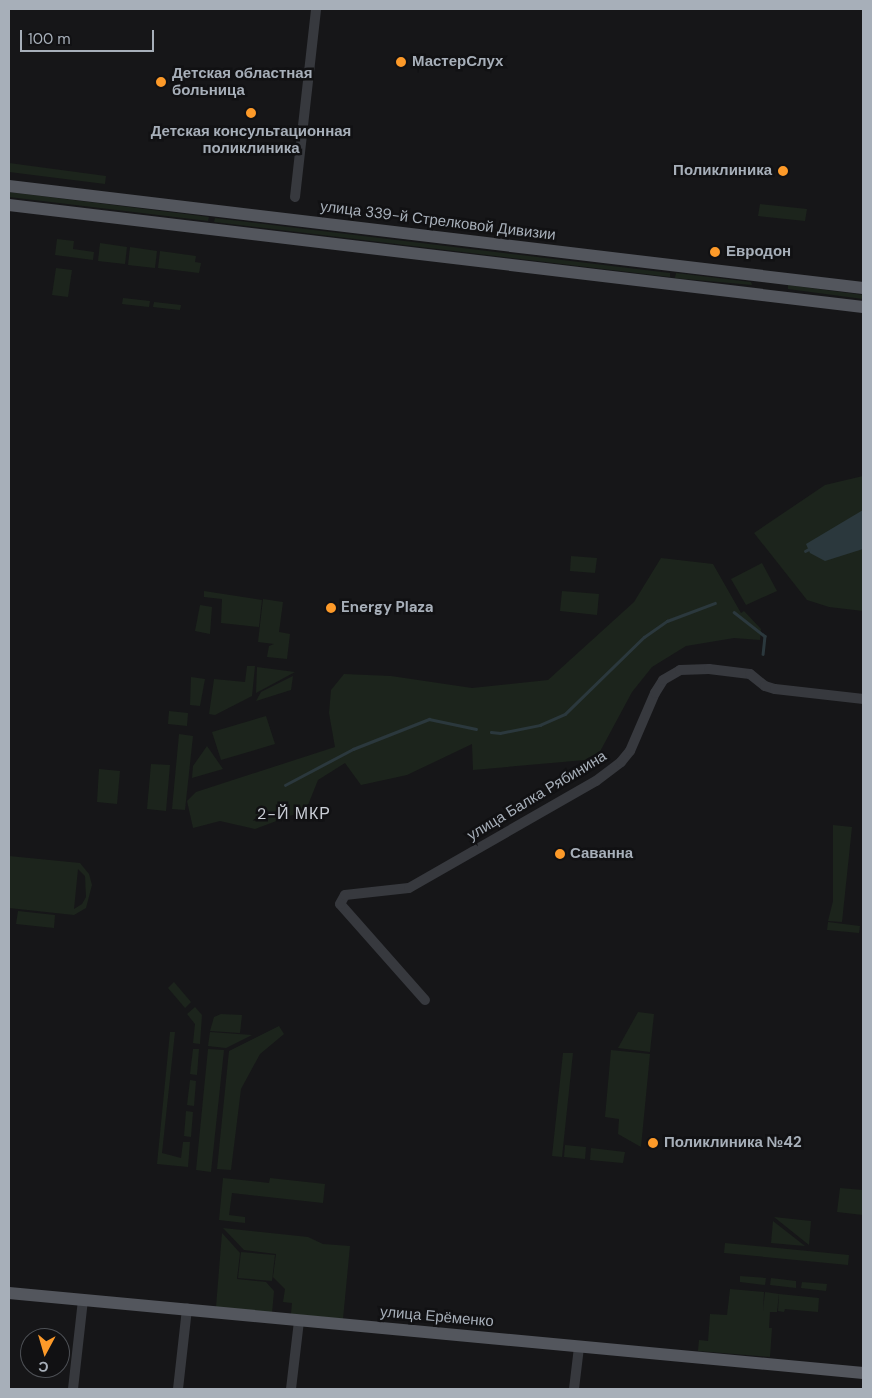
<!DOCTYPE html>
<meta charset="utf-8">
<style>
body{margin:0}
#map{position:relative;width:872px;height:1398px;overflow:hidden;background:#161618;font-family:"DM Sans",sans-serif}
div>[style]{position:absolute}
.green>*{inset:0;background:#1c241c}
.water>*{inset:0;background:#2b383d}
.stream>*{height:2.5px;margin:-1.25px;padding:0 1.25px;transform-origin:1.25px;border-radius:1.25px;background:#2b383d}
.minor>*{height:10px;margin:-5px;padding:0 5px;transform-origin:5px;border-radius:5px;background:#37393e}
.major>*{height:12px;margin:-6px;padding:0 6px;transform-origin:6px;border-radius:6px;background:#53565d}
.dots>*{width:14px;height:14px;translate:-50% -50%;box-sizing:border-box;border:2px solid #111113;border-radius:50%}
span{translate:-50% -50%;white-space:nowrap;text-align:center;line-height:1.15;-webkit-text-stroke:5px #111113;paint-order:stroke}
.poi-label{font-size:15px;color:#a7afb9;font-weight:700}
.left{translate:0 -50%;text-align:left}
.right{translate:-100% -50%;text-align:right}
.street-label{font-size:15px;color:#a7afb9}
.neighbourhood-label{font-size:16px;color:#c9cdd5;letter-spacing:1px}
.frame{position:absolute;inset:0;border:10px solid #a7afb9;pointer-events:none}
.north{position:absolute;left:20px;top:1328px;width:50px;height:50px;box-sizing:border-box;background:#111113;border:1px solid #4d5055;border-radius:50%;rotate:186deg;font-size:14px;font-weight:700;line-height:20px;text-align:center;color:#a7afb9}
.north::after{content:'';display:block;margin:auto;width:18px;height:22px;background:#fd9a29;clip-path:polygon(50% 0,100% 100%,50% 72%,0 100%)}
.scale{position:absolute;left:20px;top:30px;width:134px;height:22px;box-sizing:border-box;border:2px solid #a7afb9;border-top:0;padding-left:6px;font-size:15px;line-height:18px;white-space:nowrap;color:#a7afb9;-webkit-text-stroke:4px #111113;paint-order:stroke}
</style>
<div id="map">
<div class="green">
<div style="clip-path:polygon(9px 163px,106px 176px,105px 184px,9px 172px)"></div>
<div style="clip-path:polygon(9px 192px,209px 217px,208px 221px,9px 197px)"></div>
<div style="clip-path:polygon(760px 204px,807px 209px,805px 221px,758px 216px)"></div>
<div style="clip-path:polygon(215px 218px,670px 273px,670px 277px,214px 222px)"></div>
<div style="clip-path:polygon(57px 239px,74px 241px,73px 249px,94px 252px,93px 260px,55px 255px)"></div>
<div style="clip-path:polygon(100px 243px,127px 247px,125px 264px,98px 261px)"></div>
<div style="clip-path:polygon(130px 247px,157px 251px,155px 268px,128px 265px)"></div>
<div style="clip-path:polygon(160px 251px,196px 256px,195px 262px,201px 263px,199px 273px,158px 268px)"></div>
<div style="clip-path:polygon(56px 268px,72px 270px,68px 297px,52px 295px)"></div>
<div style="clip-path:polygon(676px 273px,751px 282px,752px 285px,675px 278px)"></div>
<div style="clip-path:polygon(788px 285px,863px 295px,863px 299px,788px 289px)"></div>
<div style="clip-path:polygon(123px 298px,150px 301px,149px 307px,122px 304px)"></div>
<div style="clip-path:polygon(154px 302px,181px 305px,180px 310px,153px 307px)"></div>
<div style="clip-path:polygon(863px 476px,863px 611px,829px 607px,807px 600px,754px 533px,825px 485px)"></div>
<div style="clip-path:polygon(571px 556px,597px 558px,595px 573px,570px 571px)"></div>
<div style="clip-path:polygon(661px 558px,713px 564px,741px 613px,744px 611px,761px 629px,760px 640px,734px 638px,686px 646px,652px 667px,632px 692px,596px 759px,473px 770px,472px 744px,407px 775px,361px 785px,345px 763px,318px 780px,306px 810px,255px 829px,220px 821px,193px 828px,187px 801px,196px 792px,335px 747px,329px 713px,331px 690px,344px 674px,391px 676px,472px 688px,548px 680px,634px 602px)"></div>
<div style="clip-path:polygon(762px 563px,777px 591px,746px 605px,731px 579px)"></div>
<div style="clip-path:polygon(204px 591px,262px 600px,259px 627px,221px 623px,222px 599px,204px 597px)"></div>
<div style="clip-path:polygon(562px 591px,599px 594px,597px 615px,560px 611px)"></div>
<div style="clip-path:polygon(263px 599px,283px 602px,279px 632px,290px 634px,287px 659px,267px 657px,269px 646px,274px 644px,258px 642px)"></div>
<div style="clip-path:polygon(200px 605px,212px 607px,210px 634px,195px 631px)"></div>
<div style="clip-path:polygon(247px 666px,255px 666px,252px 696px,215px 715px,209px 714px,214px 679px,245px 682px)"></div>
<div style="clip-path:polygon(257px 667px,295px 672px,256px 693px)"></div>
<div style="clip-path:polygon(293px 676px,291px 690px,256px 701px,261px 692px)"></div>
<div style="clip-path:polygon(191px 677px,205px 679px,200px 706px,190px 705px)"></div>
<div style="clip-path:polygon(169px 711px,188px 713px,187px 726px,168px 724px)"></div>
<div style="clip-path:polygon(266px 716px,275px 744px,221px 760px,212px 732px)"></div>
<div style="clip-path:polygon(179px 734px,193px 736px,185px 810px,172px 809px)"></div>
<div style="clip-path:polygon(207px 746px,223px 769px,192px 778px,193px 766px)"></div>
<div style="clip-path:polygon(151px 764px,170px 765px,166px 811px,147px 809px)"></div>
<div style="clip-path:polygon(99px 769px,120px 771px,117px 804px,97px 802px)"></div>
<div style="clip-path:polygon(833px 825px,852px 827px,842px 922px,828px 921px,833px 901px)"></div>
<div style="clip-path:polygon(evenodd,9px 856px,80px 863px,89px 874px,92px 885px,86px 908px,74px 915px,9px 908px,9px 856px,78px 869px,85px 876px,86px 897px,82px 904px,74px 909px,78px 869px)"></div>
<div style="clip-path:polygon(18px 911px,55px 915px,54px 928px,16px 924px)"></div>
<div style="clip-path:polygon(828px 922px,860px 926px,859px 933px,827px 930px)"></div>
<div style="clip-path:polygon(174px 982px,191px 1002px,185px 1008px,168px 988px)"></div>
<div style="clip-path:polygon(195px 1007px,202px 1015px,200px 1044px,193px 1043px,195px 1024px,187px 1014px)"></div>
<div style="clip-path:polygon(638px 1012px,654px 1014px,650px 1052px,618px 1048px)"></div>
<div style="clip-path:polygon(221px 1014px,242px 1015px,240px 1033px,210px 1031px,214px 1017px)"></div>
<div style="clip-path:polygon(279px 1026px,284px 1034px,260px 1054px,241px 1089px,231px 1170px,217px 1169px,229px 1051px)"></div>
<div style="clip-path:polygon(170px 1032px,175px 1032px,162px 1153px,181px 1158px,183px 1142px,190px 1142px,188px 1167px,157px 1164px)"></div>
<div style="clip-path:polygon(210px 1032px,252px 1035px,226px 1048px,208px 1046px)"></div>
<div style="clip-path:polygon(193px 1049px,199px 1049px,197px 1075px,190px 1074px)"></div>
<div style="clip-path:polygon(208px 1049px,224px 1050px,211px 1172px,196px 1170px)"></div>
<div style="clip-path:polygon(611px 1050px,650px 1054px,641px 1147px,618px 1134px,619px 1119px,605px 1117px)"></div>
<div style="clip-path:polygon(563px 1053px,573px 1053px,562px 1157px,552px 1156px)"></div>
<div style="clip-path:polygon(190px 1080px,196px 1081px,194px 1106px,187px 1105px)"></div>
<div style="clip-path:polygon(186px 1111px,193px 1112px,191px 1137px,184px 1136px)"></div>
<div style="clip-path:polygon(565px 1145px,586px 1147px,585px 1159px,564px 1157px)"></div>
<div style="clip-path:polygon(591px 1148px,625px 1152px,623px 1163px,590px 1160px)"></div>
<div style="clip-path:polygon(223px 1178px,269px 1183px,270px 1178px,325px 1184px,323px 1203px,232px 1193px,229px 1215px,245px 1217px,245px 1223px,219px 1220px)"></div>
<div style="clip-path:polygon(840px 1188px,863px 1190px,863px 1215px,837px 1212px)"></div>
<div style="clip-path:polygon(774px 1217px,811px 1221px,809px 1245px)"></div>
<div style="clip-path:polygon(773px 1221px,805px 1246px,771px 1243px)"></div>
<div style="clip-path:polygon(223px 1228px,308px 1237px,323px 1244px,350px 1246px,343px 1319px,291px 1314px,292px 1303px,283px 1302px,285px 1289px,273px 1277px,276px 1254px,244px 1250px)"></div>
<div style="clip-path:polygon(222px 1233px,240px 1253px,237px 1279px,266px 1282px,274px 1291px,272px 1313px,216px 1307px)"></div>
<div style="clip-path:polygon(725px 1243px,849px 1255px,848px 1265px,724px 1253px)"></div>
<div style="clip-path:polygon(241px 1252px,275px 1255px,272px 1281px,238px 1278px)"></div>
<div style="clip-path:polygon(740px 1276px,766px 1278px,765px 1285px,740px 1282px)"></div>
<div style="clip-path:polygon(771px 1278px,796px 1281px,796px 1288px,770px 1285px)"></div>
<div style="clip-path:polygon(802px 1282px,827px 1284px,826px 1291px,801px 1288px)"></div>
<div style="clip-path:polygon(730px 1289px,764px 1292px,763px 1311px,765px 1292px,779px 1294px,777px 1312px,770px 1312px,769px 1328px,772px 1328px,770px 1357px,698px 1351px,699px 1340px,708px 1341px,710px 1314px,727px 1315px)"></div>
<div style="clip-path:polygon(779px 1294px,819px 1298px,818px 1312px,785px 1309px,784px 1312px,778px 1311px)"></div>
</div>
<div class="water">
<div style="clip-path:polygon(863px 510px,863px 549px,825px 561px,810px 553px,806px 544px)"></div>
</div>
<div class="stream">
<div style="left:805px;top:551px;width:4px;rotate:-27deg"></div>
<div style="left:734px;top:612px;width:39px;rotate:38deg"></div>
<div style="left:765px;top:636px;width:18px;rotate:96deg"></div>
<div style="left:491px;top:732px;width:9px;rotate:6deg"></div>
<div style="left:500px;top:733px;width:41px;rotate:-11.3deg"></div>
<div style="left:540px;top:725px;width:27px;rotate:-24deg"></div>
<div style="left:565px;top:714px;width:110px;rotate:-44.3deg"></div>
<div style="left:644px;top:637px;width:28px;rotate:-35deg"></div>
<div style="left:667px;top:621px;width:51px;rotate:-20.6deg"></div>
<div style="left:285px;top:785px;width:77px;rotate:-27.9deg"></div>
<div style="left:353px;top:749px;width:82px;rotate:-21.5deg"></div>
<div style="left:429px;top:719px;width:48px;rotate:12deg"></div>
</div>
<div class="minor">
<div style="left:295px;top:197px;width:189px;rotate:-83.6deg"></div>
<div style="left:425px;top:1000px;width:128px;rotate:-131.5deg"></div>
<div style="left:340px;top:904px;width:10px;rotate:-61deg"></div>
<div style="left:345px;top:895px;width:64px;rotate:-6.2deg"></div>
<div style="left:409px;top:888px;width:215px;rotate:-29.8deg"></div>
<div style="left:596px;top:781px;width:31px;rotate:-37deg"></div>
<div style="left:621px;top:762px;width:14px;rotate:-51deg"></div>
<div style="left:630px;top:751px;width:63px;rotate:-66.7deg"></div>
<div style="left:655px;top:693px;width:15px;rotate:-58deg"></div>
<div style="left:663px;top:680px;width:20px;rotate:-30deg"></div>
<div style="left:680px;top:670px;width:29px;rotate:-2deg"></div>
<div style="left:709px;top:669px;width:41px;rotate:7deg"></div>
<div style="left:750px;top:674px;width:19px;rotate:39deg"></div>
<div style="left:765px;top:686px;width:10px;rotate:17deg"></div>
<div style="left:775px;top:689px;width:89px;rotate:6.5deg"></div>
<div style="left:73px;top:1389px;width:90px;rotate:-83.6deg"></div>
<div style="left:178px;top:1389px;width:81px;rotate:-83.6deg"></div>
<div style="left:291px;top:1389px;width:68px;rotate:-83.3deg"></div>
<div style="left:574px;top:1389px;width:42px;rotate:-83.2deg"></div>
</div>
<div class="major">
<div style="left:9px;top:186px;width:860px;rotate:6.81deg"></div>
<div style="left:9px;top:205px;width:860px;rotate:6.81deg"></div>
<div style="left:9px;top:1293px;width:858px;rotate:5.35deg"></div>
</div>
<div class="dots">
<div style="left:401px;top:62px;background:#fd9a29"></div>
<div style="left:161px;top:82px;background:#fd9a29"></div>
<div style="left:251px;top:113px;background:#fd9a29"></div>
<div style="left:783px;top:171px;background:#fd9a29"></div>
<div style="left:715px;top:252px;background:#fd9a29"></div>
<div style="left:331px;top:608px;background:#fd9a29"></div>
<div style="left:560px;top:854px;background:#fd9a29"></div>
<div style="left:653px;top:1143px;background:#fd9a29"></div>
</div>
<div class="poi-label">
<span class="left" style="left:412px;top:62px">МастерСлух</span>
<span class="left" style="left:172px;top:82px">Детская областная<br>больница</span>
<span style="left:251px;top:140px">Детская консультационная<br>поликлиника</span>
<span class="right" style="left:772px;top:171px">Поликлиника</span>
<span class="left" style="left:726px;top:252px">Евродон</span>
<span class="left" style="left:341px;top:608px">Energy Plaza</span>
<span class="left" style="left:570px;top:854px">Саванна</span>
<span class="left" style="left:664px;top:1143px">Поликлиника №42</span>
</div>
<div class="street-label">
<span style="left:438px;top:221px;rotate:7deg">улица 339-й Стрелковой Дивизии</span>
<span style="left:537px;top:796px;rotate:-31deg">улица Балка Рябинина</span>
<span style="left:437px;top:1317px;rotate:5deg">улица Ерёменко</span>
</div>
<div class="neighbourhood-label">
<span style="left:294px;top:814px">2-Й МКР</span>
</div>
<div class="frame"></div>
<div class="north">С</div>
<div class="scale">100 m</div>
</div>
